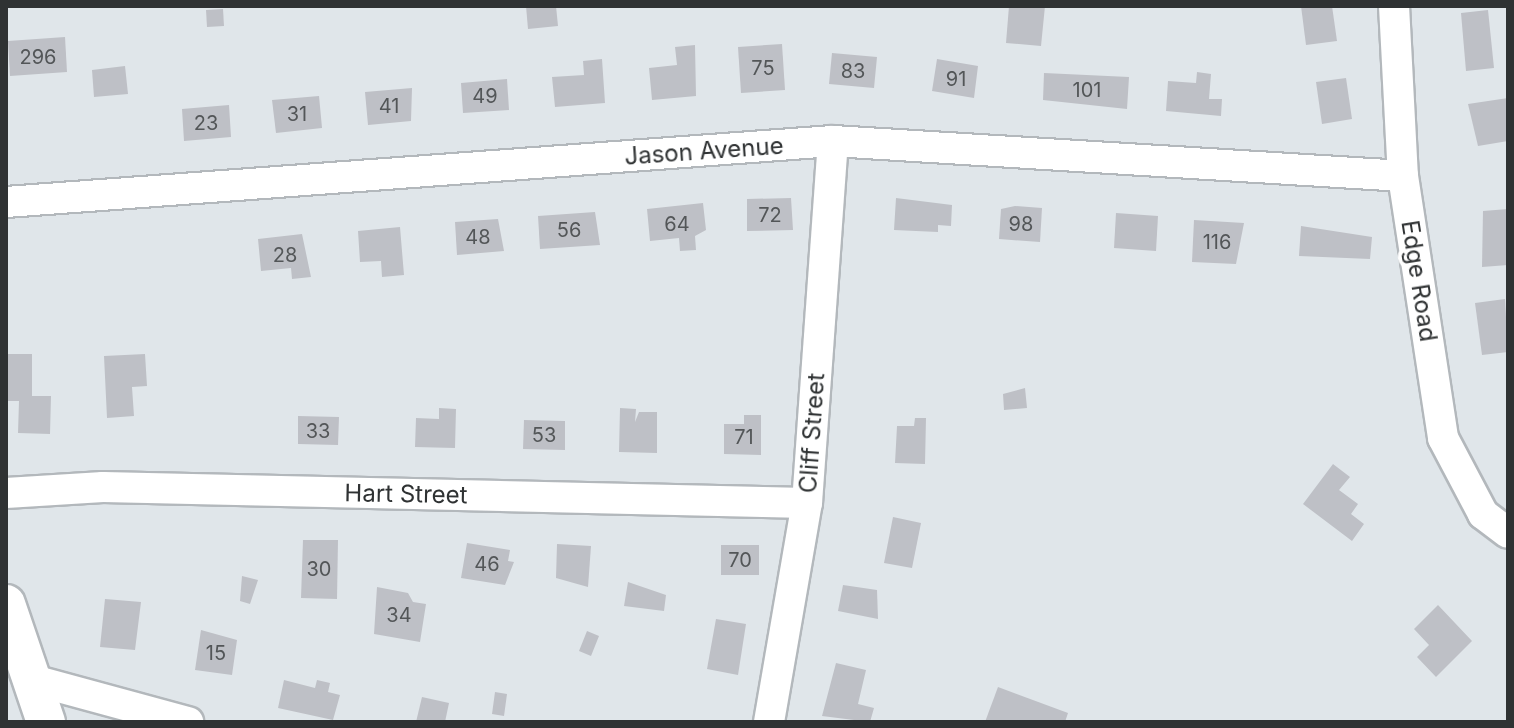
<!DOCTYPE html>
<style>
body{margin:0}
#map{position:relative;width:1514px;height:728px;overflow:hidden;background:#e0e6ea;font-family:Inter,sans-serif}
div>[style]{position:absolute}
.building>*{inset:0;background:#bec0c6}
.roads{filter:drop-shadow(2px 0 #b3b8bc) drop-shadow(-2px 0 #b3b8bc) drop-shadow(0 2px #b3b8bc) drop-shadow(0 -2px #b3b8bc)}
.minor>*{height:30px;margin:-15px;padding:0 15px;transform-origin:15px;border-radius:15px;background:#fff}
.major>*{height:38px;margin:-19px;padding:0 19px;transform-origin:19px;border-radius:19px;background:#fff}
span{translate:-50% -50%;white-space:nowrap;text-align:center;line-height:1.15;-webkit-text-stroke:8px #fff;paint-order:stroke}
.number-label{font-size:20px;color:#535658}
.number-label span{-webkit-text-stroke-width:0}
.street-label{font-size:24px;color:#2f3233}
.frame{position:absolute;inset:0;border:8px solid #2f3233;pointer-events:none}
</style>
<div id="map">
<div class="building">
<div style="clip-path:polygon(526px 6px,556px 6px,558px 26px,528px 29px)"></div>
<div style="clip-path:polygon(1009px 6px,1045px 6px,1041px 46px,1006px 43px)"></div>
<div style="clip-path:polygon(1301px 6px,1332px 6px,1337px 41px,1306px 45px)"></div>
<div style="clip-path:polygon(223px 9px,224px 26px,207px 27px,206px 10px)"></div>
<div style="clip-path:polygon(1488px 10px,1494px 68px,1466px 71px,1461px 13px)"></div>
<div style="clip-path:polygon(65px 37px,67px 72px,10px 76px,8px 41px)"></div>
<div style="clip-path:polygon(782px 44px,785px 90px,741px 93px,738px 47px)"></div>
<div style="clip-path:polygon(695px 45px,696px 96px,652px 100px,649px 68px,677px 65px,675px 47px)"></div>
<div style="clip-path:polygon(832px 53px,877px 57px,874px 88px,829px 84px)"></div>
<div style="clip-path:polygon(602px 59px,605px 103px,555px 107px,552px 77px,584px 75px,583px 61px)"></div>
<div style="clip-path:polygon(937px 59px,978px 66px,974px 98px,932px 91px)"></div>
<div style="clip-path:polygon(125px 66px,128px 94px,94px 97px,92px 70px)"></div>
<div style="clip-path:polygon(1197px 72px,1211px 74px,1209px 99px,1222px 99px,1221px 116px,1166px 111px,1168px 81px,1196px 83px)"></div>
<div style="clip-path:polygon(1044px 73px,1129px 77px,1127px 109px,1043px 100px)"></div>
<div style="clip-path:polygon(1346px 78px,1352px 119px,1322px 124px,1316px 82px)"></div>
<div style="clip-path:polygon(507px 79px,509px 110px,463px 113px,461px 83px)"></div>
<div style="clip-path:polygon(412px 88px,411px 121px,368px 125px,365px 92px)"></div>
<div style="clip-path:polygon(319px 96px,322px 128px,276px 133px,272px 100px)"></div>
<div style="clip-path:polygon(1508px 98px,1508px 141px,1478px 146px,1468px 104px)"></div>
<div style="clip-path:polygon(229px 105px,231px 137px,184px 141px,182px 109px)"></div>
<div style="clip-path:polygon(791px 198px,793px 230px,747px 231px,747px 199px)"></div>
<div style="clip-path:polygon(896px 198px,952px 205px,951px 226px,938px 225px,938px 232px,894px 230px)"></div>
<div style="clip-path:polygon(703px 203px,706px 230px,695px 236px,696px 250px,680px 251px,679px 238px,650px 241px,647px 209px)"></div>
<div style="clip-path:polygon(1015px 206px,1042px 208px,1040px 242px,999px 239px,1001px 209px)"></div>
<div style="clip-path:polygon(1508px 209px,1508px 265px,1482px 267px,1483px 211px)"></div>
<div style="clip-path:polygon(595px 212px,600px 245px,540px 249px,538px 216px)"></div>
<div style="clip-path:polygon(1116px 213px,1158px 216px,1156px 251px,1114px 248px)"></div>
<div style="clip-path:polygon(498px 219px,504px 251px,457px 255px,455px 222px)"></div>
<div style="clip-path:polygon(1194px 220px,1244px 223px,1236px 264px,1192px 262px)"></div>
<div style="clip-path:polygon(1301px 226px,1372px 237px,1370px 259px,1299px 256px)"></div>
<div style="clip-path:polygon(400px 227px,404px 275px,382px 277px,381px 261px,360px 262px,358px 231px)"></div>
<div style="clip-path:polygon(302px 234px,311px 277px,292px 279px,291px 268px,261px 271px,258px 239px)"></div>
<div style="clip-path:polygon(1505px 299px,1508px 352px,1482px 355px,1475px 303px)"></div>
<div style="clip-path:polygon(6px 354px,32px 354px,32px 396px,51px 396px,50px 434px,18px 433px,19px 401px,6px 401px)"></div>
<div style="clip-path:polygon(145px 354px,147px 386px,132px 387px,134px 416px,107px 418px,104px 356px)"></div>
<div style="clip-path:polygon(1025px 388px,1027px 408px,1004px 410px,1003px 394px)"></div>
<div style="clip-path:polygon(439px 408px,456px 409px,455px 448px,415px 447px,416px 418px,439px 419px)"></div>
<div style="clip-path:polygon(620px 408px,636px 409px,635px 422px,639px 412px,657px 412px,657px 453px,619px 452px)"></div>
<div style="clip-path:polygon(744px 415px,761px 415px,761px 455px,724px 454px,724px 424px,744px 424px)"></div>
<div style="clip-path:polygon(298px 416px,339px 417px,338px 445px,298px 444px)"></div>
<div style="clip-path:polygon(915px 418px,926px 418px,925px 464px,895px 463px,897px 426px,914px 426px)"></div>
<div style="clip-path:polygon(524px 420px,565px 421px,565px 450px,523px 449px)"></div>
<div style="clip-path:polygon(1333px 464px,1350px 477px,1339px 490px,1358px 504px,1351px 514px,1364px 524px,1352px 541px,1303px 504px)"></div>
<div style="clip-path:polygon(893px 517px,921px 523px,912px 568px,884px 563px)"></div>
<div style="clip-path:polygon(303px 540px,338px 540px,337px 599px,301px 598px)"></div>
<div style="clip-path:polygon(467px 543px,510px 550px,508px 561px,514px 562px,505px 585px,461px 578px)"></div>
<div style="clip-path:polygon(557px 544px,591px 546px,588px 587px,556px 578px)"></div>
<div style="clip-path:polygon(721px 545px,759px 545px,759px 575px,721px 575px)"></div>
<div style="clip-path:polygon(242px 576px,258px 580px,250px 604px,240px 601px)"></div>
<div style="clip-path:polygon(628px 582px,666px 595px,664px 611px,624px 606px)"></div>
<div style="clip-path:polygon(843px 585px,877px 590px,878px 619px,838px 611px)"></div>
<div style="clip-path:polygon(377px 587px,408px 593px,413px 602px,426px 604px,420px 642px,374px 634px)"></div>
<div style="clip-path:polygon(105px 599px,141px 602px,135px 650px,100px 647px)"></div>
<div style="clip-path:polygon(1438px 605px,1472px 641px,1436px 677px,1417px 657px,1429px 645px,1414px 629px)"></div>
<div style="clip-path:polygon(716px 619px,746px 624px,738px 675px,707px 669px)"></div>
<div style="clip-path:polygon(201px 630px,237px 640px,232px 675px,195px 670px)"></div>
<div style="clip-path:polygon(587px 631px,599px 636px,591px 656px,579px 651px)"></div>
<div style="clip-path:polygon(836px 663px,866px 670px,858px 704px,874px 708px,870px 722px,822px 716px)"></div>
<div style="clip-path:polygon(284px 680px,315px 688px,317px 680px,330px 683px,328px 692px,340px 695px,333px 720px,278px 708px)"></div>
<div style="clip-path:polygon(998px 687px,1068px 713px,1065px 722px,985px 722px)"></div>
<div style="clip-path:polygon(495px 692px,507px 694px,504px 716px,492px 714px)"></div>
<div style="clip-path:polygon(422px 697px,449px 703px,445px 722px,416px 722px)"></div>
</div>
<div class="roads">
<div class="minor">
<div style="left:1394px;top:6px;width:170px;rotate:87deg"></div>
<div style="left:1403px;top:176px;width:265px;rotate:81.3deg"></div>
<div style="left:1443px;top:438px;width:86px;rotate:62.2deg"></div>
<div style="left:1483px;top:514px;width:31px;rotate:37deg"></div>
<div style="left:6px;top:202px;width:829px;rotate:-4.22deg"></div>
<div style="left:833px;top:141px;width:571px;rotate:3.51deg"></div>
<div style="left:6px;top:493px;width:97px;rotate:-3.5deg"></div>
<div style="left:103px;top:487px;width:704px;rotate:1.3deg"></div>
<div style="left:33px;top:680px;width:161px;rotate:15.2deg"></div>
<div style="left:769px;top:722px;width:222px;rotate:-80.2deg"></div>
<div style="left:807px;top:503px;width:363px;rotate:-85.9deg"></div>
</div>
<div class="major">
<div style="left:6px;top:604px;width:125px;rotate:71.3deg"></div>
</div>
</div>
<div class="number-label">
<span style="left:38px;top:57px">296</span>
<span style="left:763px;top:68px">75</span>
<span style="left:853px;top:71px">83</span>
<span style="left:956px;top:79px">91</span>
<span style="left:1087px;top:90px">101</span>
<span style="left:485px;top:96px">49</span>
<span style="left:389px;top:106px">41</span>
<span style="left:297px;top:114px">31</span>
<span style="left:206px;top:123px">23</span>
<span style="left:770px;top:215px">72</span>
<span style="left:677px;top:224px">64</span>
<span style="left:1021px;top:224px">98</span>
<span style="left:569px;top:230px">56</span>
<span style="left:478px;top:237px">48</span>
<span style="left:1217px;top:242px">116</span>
<span style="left:285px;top:255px">28</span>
<span style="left:318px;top:431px">33</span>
<span style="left:544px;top:435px">53</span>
<span style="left:744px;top:437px">71</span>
<span style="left:740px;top:560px">70</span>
<span style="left:487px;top:564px">46</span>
<span style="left:319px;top:569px">30</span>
<span style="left:399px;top:615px">34</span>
<span style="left:216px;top:653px">15</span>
</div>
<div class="street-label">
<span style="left:704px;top:151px;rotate:-4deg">Jason Avenue</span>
<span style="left:1419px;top:281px;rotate:81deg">Edge Road</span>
<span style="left:812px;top:433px;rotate:-86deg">Cliff Street</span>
<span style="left:406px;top:494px;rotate:1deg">Hart Street</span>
</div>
<div class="frame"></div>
</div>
